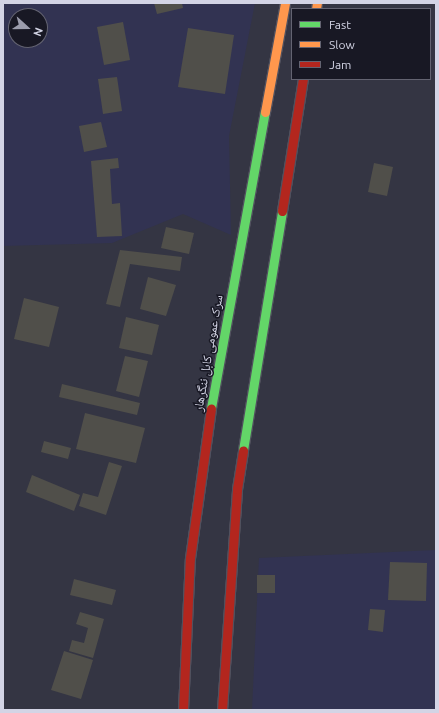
<!DOCTYPE html>
<meta charset="utf-8">
<style>
body{margin:0}
#map{position:relative;width:439px;height:713px;overflow:hidden;background:#343543;font-family:Ubuntu,"Noto Naskh Arabic",sans-serif}
div>[style]{position:absolute}
.built>*{inset:0;background:#323352}
.building>*{inset:0;background:#504f4a}
.roads{filter:drop-shadow(1px 0 #51515e) drop-shadow(-1px 0 #51515e) drop-shadow(0 1px #51515e) drop-shadow(0 -1px #51515e)}
.fast>*{height:9px;margin:-4.5px;padding:0 4.5px;transform-origin:4.5px;border-radius:4.5px;background:#63d668}
.slow>*{height:9px;margin:-4.5px;padding:0 4.5px;transform-origin:4.5px;border-radius:4.5px;background:#ff974d}
.jam>*{height:9px;margin:-4.5px;padding:0 4.5px;transform-origin:4.5px;border-radius:4.5px;background:#b3261e}
span{translate:-50% -50%;white-space:nowrap;text-align:center;line-height:1.15;-webkit-text-stroke:3px #181824;paint-order:stroke}
.street-label{font-size:13px;color:#d3d4e5}
.frame{position:absolute;inset:0;border:4px solid #d3d4e5;pointer-events:none}
.legend{position:absolute;left:291px;top:8px;width:140px;height:72px;box-sizing:border-box;background:#181824;border:1px solid #636371;margin:0;padding:5px 7px;list-style:none;font-size:12px;color:#d3d4e5}
.legend li{display:flex;align-items:center;gap:8px;height:20px}
.legend b{width:20px;border:1px solid #636371}
.north{position:absolute;left:8px;top:8px;width:40px;height:40px;box-sizing:border-box;background:#181824;border:1px solid #636371;border-radius:50%;rotate:111deg;font-size:11px;font-weight:700;line-height:16px;text-align:center;color:#d3d4e5}
.north::after{content:'';display:block;margin:auto;width:14px;height:18px;background:#9b9cac;clip-path:polygon(50% 0,100% 100%,50% 72%,0 100%)}
</style>
<div id="map">
<div class="built">
<div style="clip-path:polygon(evenodd,3px 3px,255px 3px,229px 136px,231px 235px,183px 214px,112px 243px,3px 246px,3px 3px,16px 16px,40px 16px,40px 40px,16px 40px,16px 16px)"></div>
<div style="clip-path:polygon(436px 550px,436px 710px,252px 710px,259px 558px)"></div>
</div>
<div class="building">
<div style="clip-path:polygon(154px 3px,182px 3px,183px 8px,157px 14px)"></div>
<div style="clip-path:polygon(123px 22px,130px 60px,104px 65px,97px 27px)"></div>
<div style="clip-path:polygon(188px 28px,234px 35px,225px 94px,178px 87px)"></div>
<div style="clip-path:polygon(117px 77px,122px 111px,103px 114px,98px 79px)"></div>
<div style="clip-path:polygon(101px 122px,107px 147px,84px 152px,79px 126px)"></div>
<div style="clip-path:polygon(118px 158px,119px 168px,110px 169px,112px 204px,120px 203px,122px 236px,97px 237px,91px 161px)"></div>
<div style="clip-path:polygon(374px 163px,393px 167px,387px 196px,368px 192px)"></div>
<div style="clip-path:polygon(166px 227px,194px 233px,189px 254px,161px 248px)"></div>
<div style="clip-path:polygon(120px 250px,182px 257px,180px 271px,130px 264px,120px 307px,106px 304px)"></div>
<div style="clip-path:polygon(148px 277px,176px 285px,166px 316px,140px 309px)"></div>
<div style="clip-path:polygon(24px 298px,59px 307px,49px 347px,14px 339px)"></div>
<div style="clip-path:polygon(126px 317px,159px 325px,152px 355px,119px 348px)"></div>
<div style="clip-path:polygon(125px 356px,148px 361px,139px 397px,116px 391px)"></div>
<div style="clip-path:polygon(62px 384px,140px 403px,137px 415px,59px 397px)"></div>
<div style="clip-path:polygon(85px 413px,145px 428px,136px 463px,76px 449px)"></div>
<div style="clip-path:polygon(44px 441px,71px 448px,68px 459px,41px 452px)"></div>
<div style="clip-path:polygon(109px 462px,122px 466px,106px 515px,79px 506px,83px 493px,98px 497px)"></div>
<div style="clip-path:polygon(32px 475px,80px 495px,74px 511px,26px 492px)"></div>
<div style="clip-path:polygon(390px 562px,427px 563px,426px 601px,388px 600px)"></div>
<div style="clip-path:polygon(257px 575px,275px 575px,275px 593px,257px 593px)"></div>
<div style="clip-path:polygon(74px 579px,116px 590px,112px 605px,70px 595px)"></div>
<div style="clip-path:polygon(370px 609px,385px 610px,383px 632px,368px 630px)"></div>
<div style="clip-path:polygon(80px 612px,104px 619px,93px 658px,69px 651px,72px 640px,84px 643px,88px 628px,76px 624px)"></div>
<div style="clip-path:polygon(64px 651px,93px 660px,81px 699px,51px 690px)"></div>
</div>
<div class="roads">
<div class="fast">
<div style="left:211px;top:408px;width:301px;rotate:-79.7deg"></div>
<div style="left:243px;top:450px;width:242px;rotate:-80.7deg"></div>
</div>
<div class="slow">
<div style="left:316px;top:9px;width:6px;rotate:-81deg"></div>
<div style="left:265px;top:112px;width:111px;rotate:-79.6deg"></div>
</div>
<div class="jam">
<div style="left:282px;top:211px;width:134px;rotate:-81deg"></div>
<div style="left:183px;top:710px;width:152px;rotate:-87.4deg"></div>
<div style="left:190px;top:558px;width:151px;rotate:-82deg"></div>
<div style="left:222px;top:710px;width:222px;rotate:-86.1deg"></div>
<div style="left:237px;top:489px;width:39px;rotate:-81deg"></div>
</div>
</div>
<div class="street-label">
<span style="left:208px;top:353px;rotate:-80deg">سرک عمومی کابل ننگرهار</span>
</div>
<div class="frame"></div>
<ul class="legend">
<li><b style="height:5px;background:#63d668"></b>Fast</li>
<li><b style="height:5px;background:#ff974d"></b>Slow</li>
<li><b style="height:5px;background:#b3261e"></b>Jam</li>
</ul>
<div class="north">N</div>
</div>
